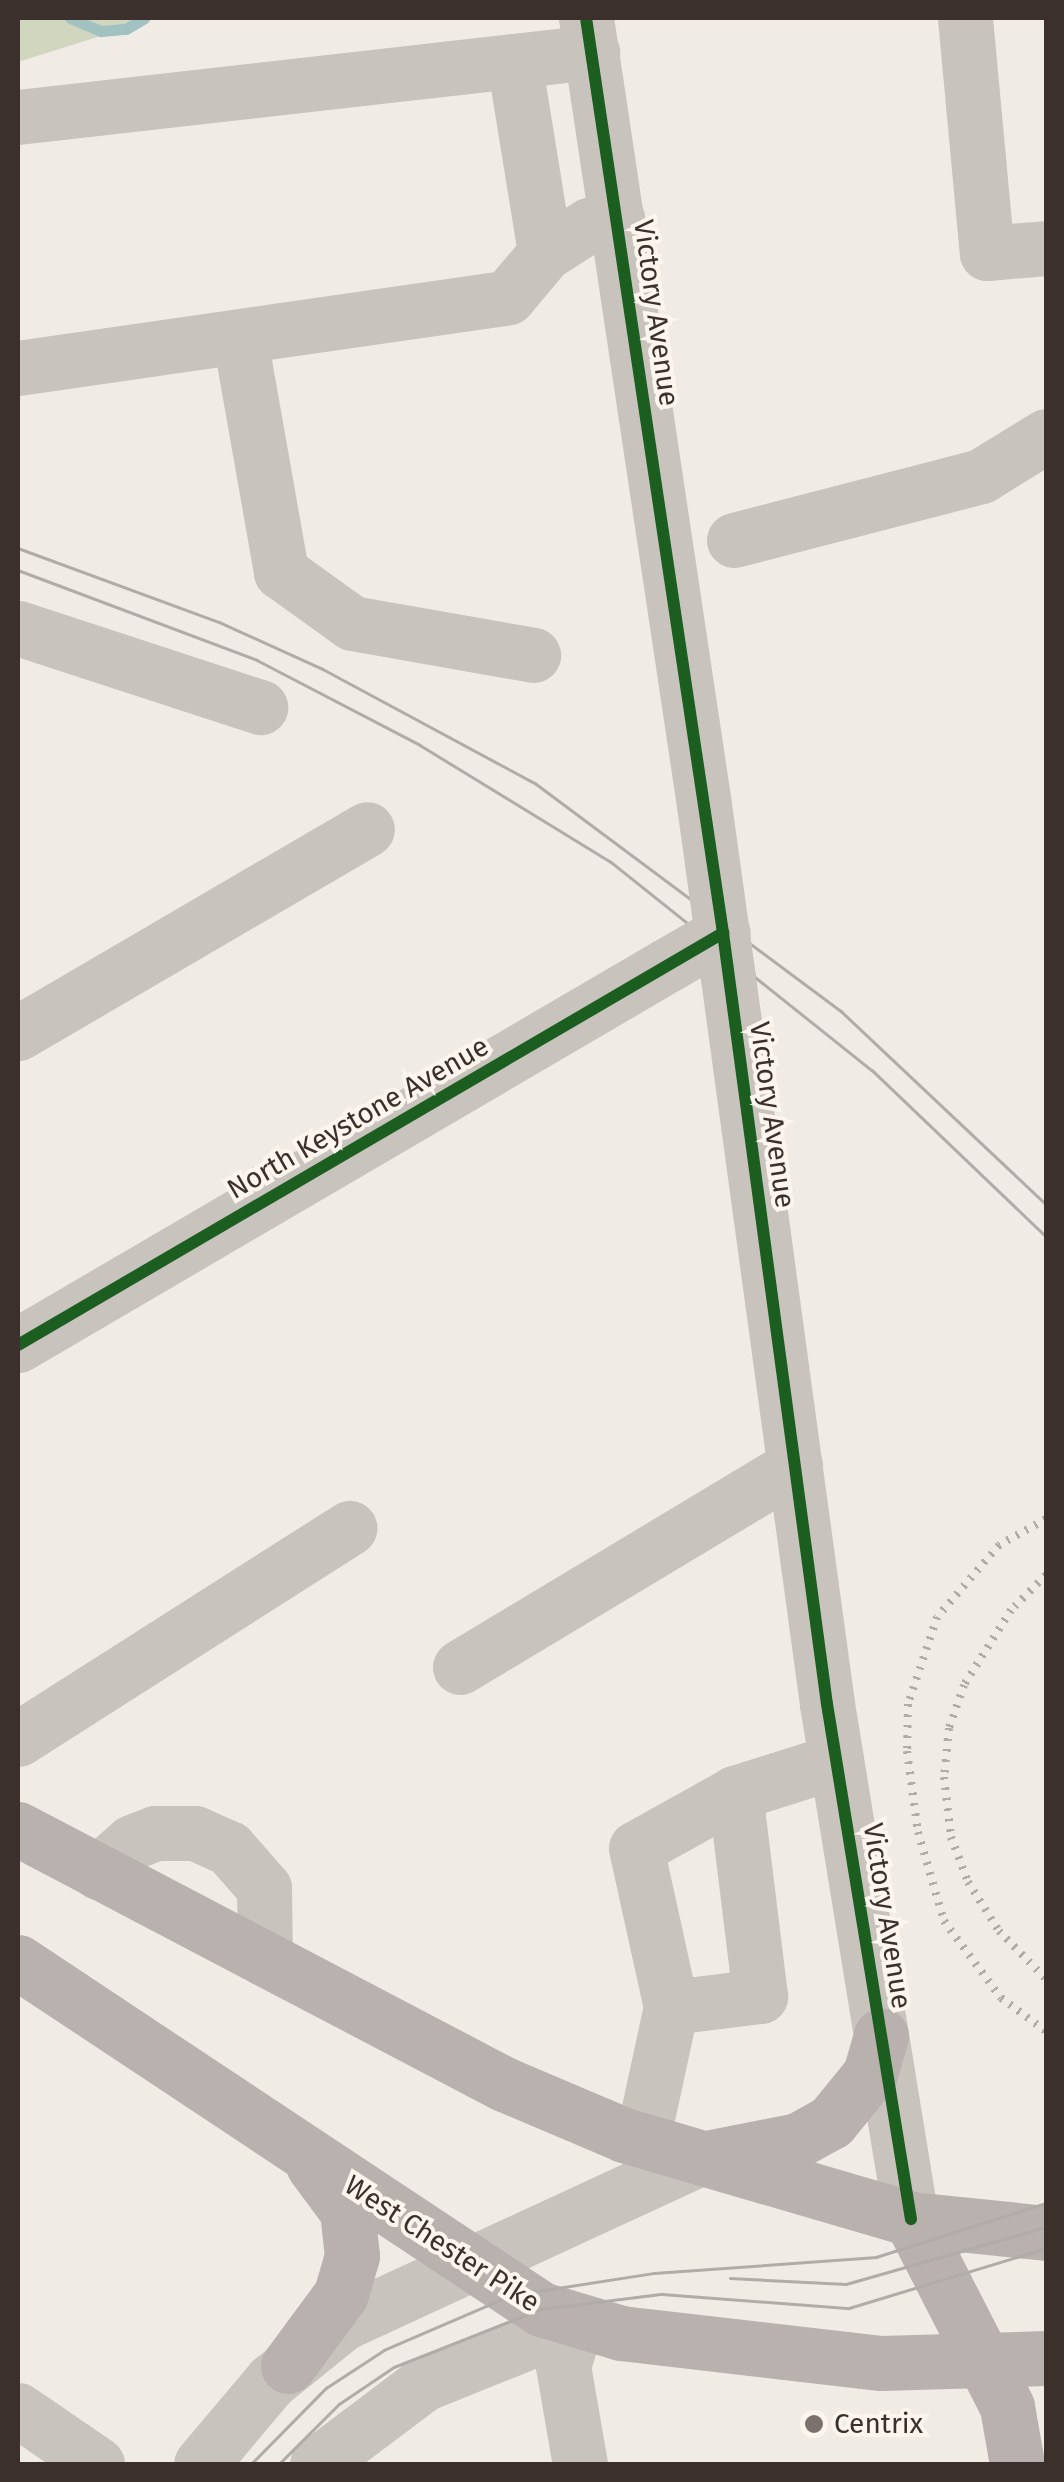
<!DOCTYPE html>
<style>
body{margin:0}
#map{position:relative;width:1064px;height:2482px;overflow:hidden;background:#f0ebe5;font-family:"Fira Sans",sans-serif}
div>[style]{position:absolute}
.green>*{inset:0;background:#d1d6bf}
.stream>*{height:11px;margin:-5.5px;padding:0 5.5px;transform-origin:5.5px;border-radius:5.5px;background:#a1c2c1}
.minor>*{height:55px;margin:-27.5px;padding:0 27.5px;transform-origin:27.5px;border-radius:27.5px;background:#c9c3be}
.major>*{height:55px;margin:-27.5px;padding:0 27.5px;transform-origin:27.5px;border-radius:27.5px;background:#b8b1ad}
.tram>*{height:2.5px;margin:-1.25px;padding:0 1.25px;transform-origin:1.25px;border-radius:1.25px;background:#b1aca8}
.rail>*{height:8px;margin-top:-4px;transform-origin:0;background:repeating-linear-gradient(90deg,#b1aca8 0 2.5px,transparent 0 10.5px)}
.minor-bridge>*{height:55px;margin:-27.5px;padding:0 27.5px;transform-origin:27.5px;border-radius:27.5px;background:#c9c3be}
.cycleway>*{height:12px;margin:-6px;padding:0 6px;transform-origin:6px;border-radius:6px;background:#1b5e20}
.dots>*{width:28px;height:28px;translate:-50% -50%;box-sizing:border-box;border:5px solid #fbf5ee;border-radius:50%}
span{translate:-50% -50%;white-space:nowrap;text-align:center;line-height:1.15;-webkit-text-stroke:8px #fbf5ee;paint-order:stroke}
.street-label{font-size:28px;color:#3b302b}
.poi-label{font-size:28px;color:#3b302b}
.left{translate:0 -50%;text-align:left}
.frame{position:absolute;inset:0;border:20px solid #3b302b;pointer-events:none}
</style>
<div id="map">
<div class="green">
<div style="clip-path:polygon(18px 18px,135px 18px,123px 29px,18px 62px)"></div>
</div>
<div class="stream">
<div style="left:70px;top:18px;width:34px;rotate:23deg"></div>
<div style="left:101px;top:31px;width:25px;rotate:-5deg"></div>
<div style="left:126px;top:29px;width:21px;rotate:-31deg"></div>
</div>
<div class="minor">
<div style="left:586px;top:18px;width:796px;rotate:81.47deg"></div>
<div style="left:965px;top:18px;width:236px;rotate:84.7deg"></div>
<div style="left:987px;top:253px;width:59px;rotate:-4.8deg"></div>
<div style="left:514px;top:61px;width:194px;rotate:80.8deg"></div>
<div style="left:18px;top:117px;width:578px;rotate:-6.46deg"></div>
<div style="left:240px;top:339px;width:237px;rotate:80deg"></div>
<div style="left:281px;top:572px;width:87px;rotate:35.7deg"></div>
<div style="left:352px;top:623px;width:184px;rotate:10deg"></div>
<div style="left:18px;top:368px;width:495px;rotate:-8.2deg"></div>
<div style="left:508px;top:297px;width:57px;rotate:-49.9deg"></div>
<div style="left:545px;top:253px;width:52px;rotate:-32.5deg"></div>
<div style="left:589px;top:225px;width:29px;rotate:-14deg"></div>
<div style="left:734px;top:540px;width:255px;rotate:-14.5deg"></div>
<div style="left:981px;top:476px;width:76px;rotate:-31.6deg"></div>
<div style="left:18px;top:628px;width:255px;rotate:18.1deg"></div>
<div style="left:728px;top:978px;width:733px;rotate:82.23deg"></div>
<div style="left:827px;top:1704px;width:522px;rotate:80.74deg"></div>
<div style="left:18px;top:1033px;width:404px;rotate:-30.3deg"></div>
<div style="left:18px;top:1345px;width:754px;rotate:-30.34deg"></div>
<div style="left:460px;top:1667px;width:391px;rotate:-31deg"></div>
<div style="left:18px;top:1739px;width:393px;rotate:-32.5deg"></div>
<div style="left:735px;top:1793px;width:106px;rotate:-17.6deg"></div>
<div style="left:98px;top:1872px;width:45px;rotate:-41.4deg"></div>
<div style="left:132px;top:1842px;width:25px;rotate:-21deg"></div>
<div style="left:155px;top:1833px;width:40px"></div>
<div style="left:195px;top:1833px;width:37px;rotate:24deg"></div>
<div style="left:229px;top:1848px;width:53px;rotate:48.8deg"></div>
<div style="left:264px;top:1888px;width:71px;rotate:89.2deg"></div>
<div style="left:642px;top:2141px;width:137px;rotate:-77.8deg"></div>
<div style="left:671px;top:2007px;width:90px;rotate:-7deg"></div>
<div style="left:760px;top:1996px;width:205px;rotate:-97deg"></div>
<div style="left:735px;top:1793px;width:113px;rotate:150.9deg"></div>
<div style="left:636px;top:1848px;width:163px;rotate:77.6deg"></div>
<div style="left:577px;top:2322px;width:46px;rotate:107.7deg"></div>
<div style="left:563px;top:2366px;width:99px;rotate:80.2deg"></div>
<div style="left:18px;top:2410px;width:96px;rotate:34.4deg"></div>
<div style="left:201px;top:2464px;width:109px;rotate:-49.9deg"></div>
<div style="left:271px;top:2381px;width:92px;rotate:-38.9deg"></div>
<div style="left:343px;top:2323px;width:391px;rotate:-24.8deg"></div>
<div style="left:317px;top:2464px;width:133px;rotate:-37deg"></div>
<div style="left:423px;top:2384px;width:166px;rotate:-21.9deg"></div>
</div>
<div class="major">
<div style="left:18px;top:1829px;width:549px;rotate:27.69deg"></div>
<div style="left:504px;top:2084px;width:130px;rotate:23deg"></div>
<div style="left:624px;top:2135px;width:299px;rotate:16.3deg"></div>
<div style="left:911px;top:2219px;width:136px;rotate:5.9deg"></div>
<div style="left:18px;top:1962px;width:628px;rotate:33.56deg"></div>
<div style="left:541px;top:2309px;width:84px;rotate:16.7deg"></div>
<div style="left:621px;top:2333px;width:262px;rotate:6.6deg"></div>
<div style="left:881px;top:2363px;width:165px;rotate:-1.7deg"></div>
<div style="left:712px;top:2157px;width:88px;rotate:-11.2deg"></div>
<div style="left:798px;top:2140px;width:38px;rotate:-29deg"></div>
<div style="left:831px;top:2122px;width:62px;rotate:-50.9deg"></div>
<div style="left:870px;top:2074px;width:40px;rotate:-74deg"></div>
<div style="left:911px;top:2219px;width:211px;rotate:62.9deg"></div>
<div style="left:1007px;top:2407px;width:58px;rotate:80deg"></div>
<div style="left:288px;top:2366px;width:89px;rotate:-53.6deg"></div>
<div style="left:341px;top:2294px;width:40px;rotate:-74deg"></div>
<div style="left:352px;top:2256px;width:45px;rotate:-96.3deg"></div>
<div style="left:347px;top:2211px;width:57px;rotate:-126.5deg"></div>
</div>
<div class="tram">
<div style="left:18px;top:548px;width:214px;rotate:20.2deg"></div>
<div style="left:219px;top:622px;width:112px;rotate:24.3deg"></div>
<div style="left:321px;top:668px;width:243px;rotate:28.3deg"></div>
<div style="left:535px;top:783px;width:382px;rotate:36.7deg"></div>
<div style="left:841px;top:1011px;width:282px;rotate:43.3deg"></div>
<div style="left:18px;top:570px;width:255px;rotate:20.6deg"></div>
<div style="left:257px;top:660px;width:184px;rotate:27.5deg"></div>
<div style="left:420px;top:745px;width:224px;rotate:31.5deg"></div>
<div style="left:611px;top:862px;width:334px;rotate:38.6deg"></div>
<div style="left:872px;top:1070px;width:240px;rotate:43.7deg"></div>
<div style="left:730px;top:2278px;width:116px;rotate:3deg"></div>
<div style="left:846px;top:2284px;width:208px;rotate:-15.9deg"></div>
<div style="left:251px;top:2464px;width:107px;rotate:-45.4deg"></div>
<div style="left:326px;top:2388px;width:69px;rotate:-33.2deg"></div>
<div style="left:384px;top:2350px;width:139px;rotate:-23.3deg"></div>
<div style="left:512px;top:2295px;width:144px;rotate:-8.8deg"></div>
<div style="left:654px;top:2273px;width:223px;rotate:-4.1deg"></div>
<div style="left:876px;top:2257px;width:178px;rotate:-17.6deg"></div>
<div style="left:279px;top:2464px;width:85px;rotate:-45deg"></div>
<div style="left:339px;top:2404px;width:66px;rotate:-33.9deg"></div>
<div style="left:394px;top:2367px;width:158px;rotate:-21.5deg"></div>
<div style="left:541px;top:2309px;width:122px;rotate:-7.1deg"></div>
<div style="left:662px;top:2294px;width:188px;rotate:4.3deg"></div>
<div style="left:849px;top:2308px;width:206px;rotate:-16.9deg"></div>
</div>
<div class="rail">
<div style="left:1046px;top:1519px;width:54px;rotate:151deg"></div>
<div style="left:999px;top:1545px;width:95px;rotate:130.7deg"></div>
<div style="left:937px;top:1617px;width:92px;rotate:108.4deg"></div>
<div style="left:908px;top:1704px;width:47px;rotate:91.2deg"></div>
<div style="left:907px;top:1751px;width:82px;rotate:82.3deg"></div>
<div style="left:918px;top:1832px;width:93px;rotate:73.7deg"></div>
<div style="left:944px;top:1921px;width:96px;rotate:53.5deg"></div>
<div style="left:1001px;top:1998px;width:56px;rotate:36.3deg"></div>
<div style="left:1046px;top:1575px;width:49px;rotate:135deg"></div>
<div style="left:1011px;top:1610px;width:89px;rotate:122.1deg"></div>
<div style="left:964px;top:1685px;width:46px;rotate:109.2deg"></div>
<div style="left:949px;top:1728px;width:49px;rotate:95.8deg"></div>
<div style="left:944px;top:1777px;width:60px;rotate:83.3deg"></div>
<div style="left:951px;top:1837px;width:48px;rotate:69.3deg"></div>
<div style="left:968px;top:1882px;width:58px;rotate:57.7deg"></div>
<div style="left:999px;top:1931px;width:67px;rotate:45.6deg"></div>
</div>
<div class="minor-bridge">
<div style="left:704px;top:805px;width:175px;rotate:82.1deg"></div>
<div style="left:669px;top:964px;width:62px;rotate:-29.9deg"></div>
</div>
<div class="cycleway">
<div style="left:586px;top:18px;width:925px;rotate:81.48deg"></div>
<div style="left:723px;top:933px;width:778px;rotate:82.32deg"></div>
<div style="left:827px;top:1704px;width:522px;rotate:80.74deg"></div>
<div style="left:18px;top:1345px;width:817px;rotate:-30.3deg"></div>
</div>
<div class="dots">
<div style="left:814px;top:2424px;background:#7a716c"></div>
</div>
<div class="street-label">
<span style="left:656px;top:313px;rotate:82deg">Victory Avenue</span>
<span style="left:772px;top:1115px;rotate:82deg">Victory Avenue</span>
<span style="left:358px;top:1118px;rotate:-30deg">North Keystone Avenue</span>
<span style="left:887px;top:1916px;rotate:81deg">Victory Avenue</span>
<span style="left:442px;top:2244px;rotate:33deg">West Chester Pike</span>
</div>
<div class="poi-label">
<span class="left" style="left:834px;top:2424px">Centrix</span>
</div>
<div class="frame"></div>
</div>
